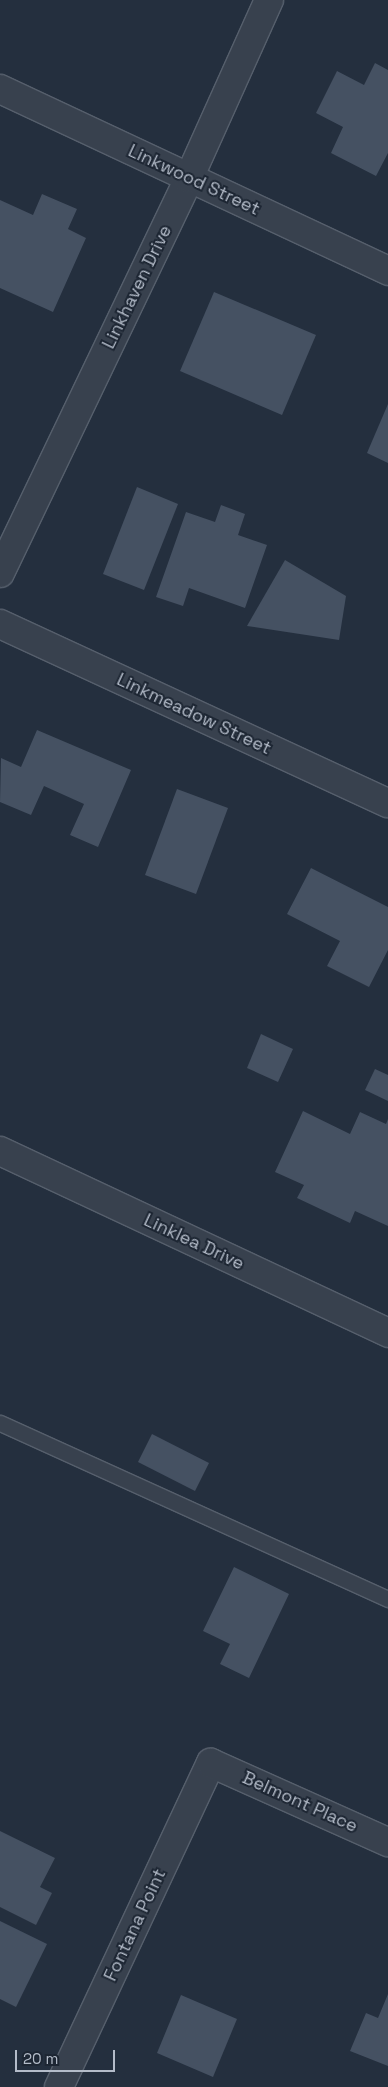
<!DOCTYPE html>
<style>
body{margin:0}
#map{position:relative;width:388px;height:2087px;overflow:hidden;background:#242f3e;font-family:"Space Grotesk",sans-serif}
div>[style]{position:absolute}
.building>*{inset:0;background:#455162}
.roads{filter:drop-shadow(1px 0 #565f6c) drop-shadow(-1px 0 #565f6c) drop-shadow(0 1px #565f6c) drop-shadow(0 -1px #565f6c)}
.lane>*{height:15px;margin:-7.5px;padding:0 7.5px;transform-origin:7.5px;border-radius:7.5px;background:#38414e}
.street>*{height:28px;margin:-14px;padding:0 14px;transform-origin:14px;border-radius:14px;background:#38414e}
span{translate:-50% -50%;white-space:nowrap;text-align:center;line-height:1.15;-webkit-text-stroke:4px #1d2633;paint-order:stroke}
.street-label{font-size:18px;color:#b4bcc9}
.scale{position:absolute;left:15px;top:2050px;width:100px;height:22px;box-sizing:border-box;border:2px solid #b4bcc9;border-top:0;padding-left:6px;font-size:15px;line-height:18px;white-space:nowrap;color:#b4bcc9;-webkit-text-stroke:4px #1d2633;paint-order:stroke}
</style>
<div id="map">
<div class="building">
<div style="clip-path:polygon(375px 63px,388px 70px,388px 153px,376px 176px,331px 153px,343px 127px,316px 113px,337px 71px,364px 85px)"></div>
<div style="clip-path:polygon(42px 194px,77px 209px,68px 229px,86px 238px,53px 312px,0 288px,0 200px,33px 215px)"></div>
<div style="clip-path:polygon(214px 292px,316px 335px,282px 415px,180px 371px)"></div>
<div style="clip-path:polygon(388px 404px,388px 463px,367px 453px)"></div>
<div style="clip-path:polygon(137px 487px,178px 504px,144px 590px,103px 574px)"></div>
<div style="clip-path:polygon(221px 505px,245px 514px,238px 535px,267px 545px,245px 608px,189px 588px,183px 606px,156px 597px,186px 512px,215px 522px)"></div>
<div style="clip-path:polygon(285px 560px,346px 596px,339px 640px,247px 626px)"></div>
<div style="clip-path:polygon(37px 730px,131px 770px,98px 847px,70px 835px,84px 804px,44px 786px,31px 815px,0 802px,1px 758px,21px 767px)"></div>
<div style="clip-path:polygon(177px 789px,228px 808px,196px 894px,145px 875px)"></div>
<div style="clip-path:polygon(311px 868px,388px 907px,388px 950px,369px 987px,327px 966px,340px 941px,287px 914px)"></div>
<div style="clip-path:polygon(261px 1034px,293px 1049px,278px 1082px,247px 1068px)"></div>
<div style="clip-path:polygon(375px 1069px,388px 1075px,388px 1101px,365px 1090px)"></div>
<div style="clip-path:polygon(303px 1111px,350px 1134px,360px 1112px,386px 1124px,388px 1119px,388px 1226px,355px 1211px,350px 1223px,297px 1198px,304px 1185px,275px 1172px)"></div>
<div style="clip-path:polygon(152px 1434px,209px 1463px,195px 1491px,138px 1462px)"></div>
<div style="clip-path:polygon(234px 1567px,289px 1594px,249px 1678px,220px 1664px,230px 1644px,203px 1631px)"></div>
<div style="clip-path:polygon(0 1831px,55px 1858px,40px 1887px,52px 1893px,36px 1925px,0 1907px)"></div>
<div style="clip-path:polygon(0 1921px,47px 1944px,16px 2007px,0 1999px)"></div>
<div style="clip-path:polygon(388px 1994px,388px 2066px,350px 2051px,366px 2013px,378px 2018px)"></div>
<div style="clip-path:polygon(181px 1995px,237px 2019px,213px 2077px,157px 2053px)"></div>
</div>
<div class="roads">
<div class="lane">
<div style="left:0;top:1423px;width:426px;rotate:24.4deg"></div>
</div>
<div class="street">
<div style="left:0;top:89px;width:429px;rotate:25.1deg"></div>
<div style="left:0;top:573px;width:438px;rotate:-64.4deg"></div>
<div style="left:189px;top:178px;width:195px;rotate:-65.8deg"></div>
<div style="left:0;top:624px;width:427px;rotate:24.8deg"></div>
<div style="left:0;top:1151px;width:429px;rotate:25.1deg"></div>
<div style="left:59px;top:2087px;width:358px;rotate:-64.9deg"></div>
<div style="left:211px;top:1763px;width:194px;rotate:24.1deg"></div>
</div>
</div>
<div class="street-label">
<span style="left:194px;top:180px;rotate:25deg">Linkwood Street</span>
<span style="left:137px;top:287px;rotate:-64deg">Linkhaven Drive</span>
<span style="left:194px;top:714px;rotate:25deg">Linkmeadow Street</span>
<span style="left:194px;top:1242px;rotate:25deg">Linklea Drive</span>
<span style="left:300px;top:1802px;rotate:24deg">Belmont Place</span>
<span style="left:135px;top:1925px;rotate:-65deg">Fontana Point</span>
</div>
<div class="scale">20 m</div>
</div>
